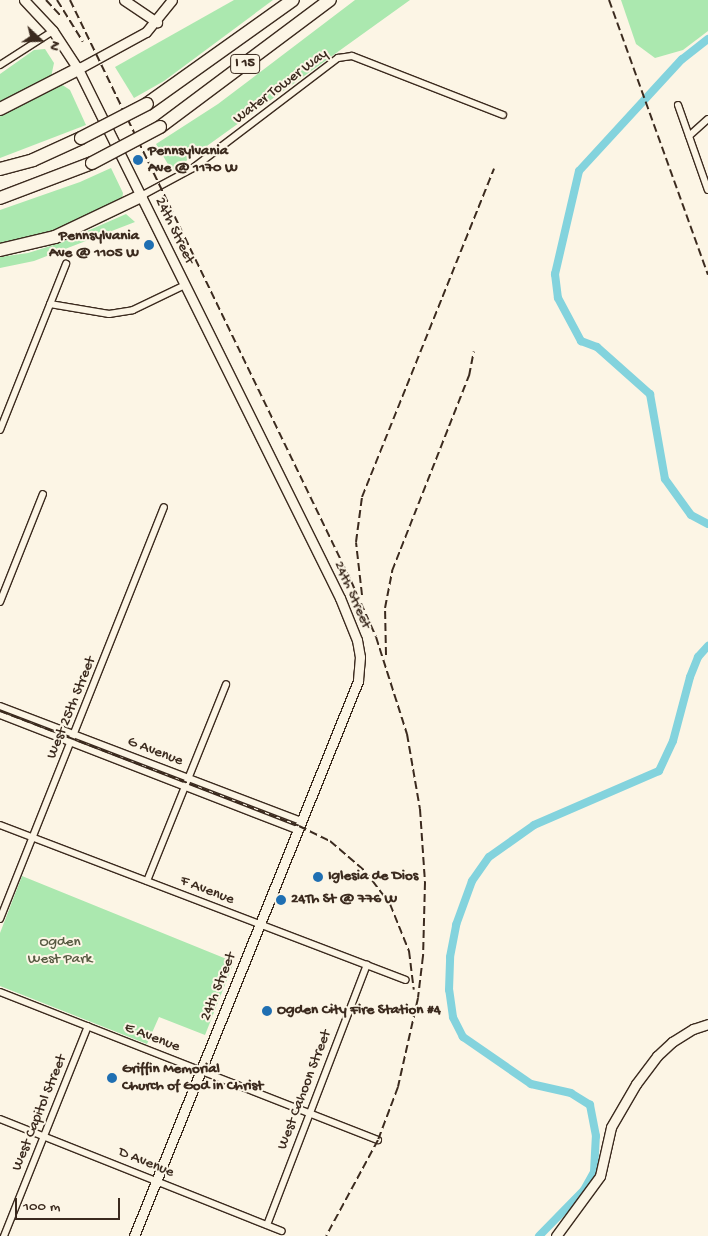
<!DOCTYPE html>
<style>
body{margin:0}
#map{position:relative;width:708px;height:1236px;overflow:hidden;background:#fcf5e5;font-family:"Gochi Hand",sans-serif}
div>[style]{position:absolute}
.green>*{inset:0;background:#abe8af}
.canal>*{height:8px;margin:-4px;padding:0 4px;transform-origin:4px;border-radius:4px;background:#83d3dd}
.roads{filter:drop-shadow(1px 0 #3b2a1e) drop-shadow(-1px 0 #3b2a1e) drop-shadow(0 1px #3b2a1e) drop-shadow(0 -1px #3b2a1e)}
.street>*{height:6px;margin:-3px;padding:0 3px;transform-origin:3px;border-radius:3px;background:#fcf5e5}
.secondary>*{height:9px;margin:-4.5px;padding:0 4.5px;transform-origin:4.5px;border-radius:4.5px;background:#fcf5e5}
.highway>*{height:12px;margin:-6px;padding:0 6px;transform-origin:6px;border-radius:6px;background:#fcf5e5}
.rail>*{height:2px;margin-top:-1px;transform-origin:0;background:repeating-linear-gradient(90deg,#3b2a1e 0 8px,transparent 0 12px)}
.bridges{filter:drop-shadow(1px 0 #3b2a1e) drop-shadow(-1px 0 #3b2a1e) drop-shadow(0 1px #3b2a1e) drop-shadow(0 -1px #3b2a1e)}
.highway-bridge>*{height:12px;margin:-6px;padding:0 6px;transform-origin:6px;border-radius:6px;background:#fcf5e5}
.dots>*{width:14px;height:14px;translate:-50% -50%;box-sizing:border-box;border:2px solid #fcf5e5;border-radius:50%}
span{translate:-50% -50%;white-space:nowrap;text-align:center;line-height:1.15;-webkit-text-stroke:4px #fcf5e5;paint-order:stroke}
.shield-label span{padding:1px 4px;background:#fcf5e5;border:1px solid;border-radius:4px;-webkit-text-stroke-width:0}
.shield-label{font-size:14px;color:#3b2a1e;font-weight:700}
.street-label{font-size:15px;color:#3b2a1e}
.poi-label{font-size:15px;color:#3b2a1e;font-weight:700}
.left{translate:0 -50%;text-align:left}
.right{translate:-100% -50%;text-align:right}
.park-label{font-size:15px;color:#575a42}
.north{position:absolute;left:15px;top:15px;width:50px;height:50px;-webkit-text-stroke:4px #fcf5e5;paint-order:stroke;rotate:111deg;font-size:14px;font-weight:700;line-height:20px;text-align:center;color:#3b2a1e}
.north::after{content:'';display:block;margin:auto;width:18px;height:22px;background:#3b2a1e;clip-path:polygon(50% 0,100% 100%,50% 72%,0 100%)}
.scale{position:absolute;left:15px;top:1198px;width:105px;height:22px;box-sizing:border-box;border:2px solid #3b2a1e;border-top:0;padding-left:6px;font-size:15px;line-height:18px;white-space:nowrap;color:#3b2a1e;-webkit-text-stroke:4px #fcf5e5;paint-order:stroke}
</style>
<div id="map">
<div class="green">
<div style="clip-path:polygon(234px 0,273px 0,164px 81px,134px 98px,115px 67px)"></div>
<div style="clip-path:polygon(355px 0,410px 0,172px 171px,156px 144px,218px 104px)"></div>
<div style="clip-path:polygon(621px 0,708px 0,708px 31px,683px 50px,655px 58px,636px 44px)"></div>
<div style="clip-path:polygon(45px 49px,54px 63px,51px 77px,0 102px,0 74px,34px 50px)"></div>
<div style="clip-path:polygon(61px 84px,70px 90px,86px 125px,0 158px,0 115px)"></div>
<div style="clip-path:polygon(111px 168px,123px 193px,122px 200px,62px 230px,0 244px,0 210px,80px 182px)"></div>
<div style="clip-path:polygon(126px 214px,135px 222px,34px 261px,0 268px,0 257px,28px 253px,60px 243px)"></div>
<div style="clip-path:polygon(22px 876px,234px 962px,205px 1035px,159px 1017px,147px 1044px,0 986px,0 933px)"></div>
</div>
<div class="canal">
<div style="left:708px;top:39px;width:33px;rotate:142deg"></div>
<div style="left:682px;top:59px;width:152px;rotate:132.6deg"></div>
<div style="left:579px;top:171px;width:106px;rotate:103.1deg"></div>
<div style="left:555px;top:274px;width:24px;rotate:83deg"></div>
<div style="left:558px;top:298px;width:49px;rotate:61.9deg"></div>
<div style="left:581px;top:341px;width:17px;rotate:21deg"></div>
<div style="left:597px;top:347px;width:71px;rotate:41.6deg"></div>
<div style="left:650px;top:394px;width:86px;rotate:80deg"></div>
<div style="left:665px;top:479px;width:44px;rotate:54.2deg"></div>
<div style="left:691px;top:515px;width:19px;rotate:28deg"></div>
<div style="left:539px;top:1236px;width:64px;rotate:-45.6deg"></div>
<div style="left:584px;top:1190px;width:21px;rotate:-61deg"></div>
<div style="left:594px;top:1172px;width:36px;rotate:-87deg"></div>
<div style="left:596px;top:1136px;width:32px;rotate:-101deg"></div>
<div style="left:590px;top:1105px;width:22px;rotate:-148deg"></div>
<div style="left:571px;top:1093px;width:41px;rotate:-167.3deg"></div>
<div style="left:531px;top:1084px;width:83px;rotate:-145.3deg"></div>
<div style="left:463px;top:1037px;width:22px;rotate:-117deg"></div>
<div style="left:453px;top:1017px;width:27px;rotate:-98deg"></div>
<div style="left:449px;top:990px;width:33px;rotate:-88deg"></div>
<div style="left:450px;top:957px;width:33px;rotate:-79deg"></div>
<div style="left:456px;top:925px;width:47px;rotate:-70deg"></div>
<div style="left:472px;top:881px;width:29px;rotate:-55deg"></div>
<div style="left:489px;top:857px;width:55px;rotate:-35.4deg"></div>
<div style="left:534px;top:825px;width:136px;rotate:-23.4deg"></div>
<div style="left:659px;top:771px;width:33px;rotate:-65deg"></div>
<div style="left:673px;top:741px;width:66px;rotate:-75.1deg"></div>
<div style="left:690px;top:677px;width:22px;rotate:-68deg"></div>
<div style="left:698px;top:657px;width:15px;rotate:-48deg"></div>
</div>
<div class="roads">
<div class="street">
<div style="left:0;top:65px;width:63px;rotate:-32.7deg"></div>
<div style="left:678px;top:105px;width:90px;rotate:70.6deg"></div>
<div style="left:689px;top:136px;width:25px;rotate:-42deg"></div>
<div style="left:141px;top:196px;width:59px;rotate:-28.3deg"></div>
<div style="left:193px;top:168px;width:182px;rotate:-37.2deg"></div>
<div style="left:338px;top:58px;width:14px;rotate:-8deg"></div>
<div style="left:352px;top:56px;width:162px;rotate:21.3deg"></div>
<div style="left:50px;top:304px;width:60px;rotate:9.6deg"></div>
<div style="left:109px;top:314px;width:24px;rotate:-9deg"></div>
<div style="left:133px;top:310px;width:58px;rotate:-25.7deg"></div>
<div style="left:0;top:430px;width:179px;rotate:-68.3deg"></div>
<div style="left:0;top:602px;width:116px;rotate:-68.3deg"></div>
<div style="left:0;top:706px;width:322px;rotate:20.9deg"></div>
<div style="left:0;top:715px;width:318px;rotate:21.2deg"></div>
<div style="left:0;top:825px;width:434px;rotate:20.9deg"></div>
<div style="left:147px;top:881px;width:212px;rotate:-68.1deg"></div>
<div style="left:0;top:919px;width:443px;rotate:-68.3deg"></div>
<div style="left:0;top:992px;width:406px;rotate:21.4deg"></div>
<div style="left:0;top:1119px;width:303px;rotate:21.7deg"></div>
<div style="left:267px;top:1225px;width:279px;rotate:-69deg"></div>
<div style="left:4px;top:1236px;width:226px;rotate:-68.2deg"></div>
</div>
<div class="secondary">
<div style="left:24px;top:0;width:42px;rotate:46.9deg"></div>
<div style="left:53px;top:31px;width:45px;rotate:56.7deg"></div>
<div style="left:78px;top:69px;width:590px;rotate:63.65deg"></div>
<div style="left:340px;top:598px;width:45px;rotate:68deg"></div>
<div style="left:357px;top:640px;width:17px;rotate:80deg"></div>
<div style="left:360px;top:657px;width:24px;rotate:95deg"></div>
<div style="left:358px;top:681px;width:598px;rotate:111.98deg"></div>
<div style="left:124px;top:0;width:40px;rotate:34deg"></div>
<div style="left:78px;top:69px;width:77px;rotate:-28.6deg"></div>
<div style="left:146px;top:32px;width:41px;rotate:-50.9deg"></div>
<div style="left:556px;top:1236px;width:74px;rotate:-53.7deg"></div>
<div style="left:600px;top:1176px;width:50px;rotate:-77.3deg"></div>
<div style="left:611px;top:1127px;width:50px;rotate:-59.8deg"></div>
<div style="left:636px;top:1084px;width:35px;rotate:-53deg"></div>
<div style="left:657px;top:1056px;width:21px;rotate:-43deg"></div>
<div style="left:672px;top:1042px;width:25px;rotate:-32deg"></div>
<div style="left:693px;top:1029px;width:16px;rotate:-18deg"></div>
</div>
<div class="highway">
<div style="left:147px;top:104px;width:179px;rotate:-35.5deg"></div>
<div style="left:0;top:109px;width:88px;rotate:-27.1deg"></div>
<div style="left:160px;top:127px;width:212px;rotate:-36.8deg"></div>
<div style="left:0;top:169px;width:34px;rotate:-15deg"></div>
<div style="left:33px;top:160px;width:53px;rotate:-24.6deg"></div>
<div style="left:0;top:198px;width:98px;rotate:-20.8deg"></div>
<div style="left:0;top:250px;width:57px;rotate:-13.3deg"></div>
<div style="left:55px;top:237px;width:95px;rotate:-25.5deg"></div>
</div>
</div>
<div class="rail">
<div style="left:46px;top:0;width:23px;rotate:47deg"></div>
<div style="left:57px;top:0;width:49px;rotate:58.2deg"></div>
<div style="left:70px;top:0;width:645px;rotate:64.19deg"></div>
<div style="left:351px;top:581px;width:61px;rotate:65.9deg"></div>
<div style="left:376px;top:637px;width:102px;rotate:72.3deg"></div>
<div style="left:407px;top:734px;width:76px;rotate:80.2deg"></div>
<div style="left:420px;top:809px;width:73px;rotate:86.1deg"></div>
<div style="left:425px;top:882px;width:74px;rotate:91.5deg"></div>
<div style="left:423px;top:956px;width:42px;rotate:96.8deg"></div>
<div style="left:418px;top:998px;width:91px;rotate:102.7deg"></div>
<div style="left:398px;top:1087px;width:57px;rotate:110.7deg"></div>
<div style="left:378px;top:1140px;width:109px;rotate:118.4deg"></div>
<div style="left:609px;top:0;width:292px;rotate:70.2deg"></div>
<div style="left:362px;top:595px;width:53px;rotate:-96.5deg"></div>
<div style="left:356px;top:542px;width:45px;rotate:-82.4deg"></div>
<div style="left:362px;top:497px;width:354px;rotate:-68.1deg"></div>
<div style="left:386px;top:655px;width:47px;rotate:-91.2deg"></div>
<div style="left:385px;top:608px;width:38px;rotate:-79deg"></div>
<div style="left:392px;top:571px;width:210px;rotate:-68.5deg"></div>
<div style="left:469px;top:376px;width:25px;rotate:-79deg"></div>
<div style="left:0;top:711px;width:320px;rotate:21deg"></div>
<div style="left:299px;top:826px;width:34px;rotate:26deg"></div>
<div style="left:330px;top:841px;width:46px;rotate:40.6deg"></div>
<div style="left:365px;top:871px;width:41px;rotate:52.9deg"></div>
<div style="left:390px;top:904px;width:51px;rotate:68deg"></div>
<div style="left:409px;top:951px;width:39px;rotate:83deg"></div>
</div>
<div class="bridges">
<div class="highway-bridge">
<div style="left:81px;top:138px;width:74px;rotate:-27.3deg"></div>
<div style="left:92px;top:163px;width:77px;rotate:-27.9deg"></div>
</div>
</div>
<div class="dots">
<div style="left:138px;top:160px;background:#1f6fb2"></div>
<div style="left:149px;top:245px;background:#1f6fb2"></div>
<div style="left:318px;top:877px;background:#1f6fb2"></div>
<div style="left:281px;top:900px;background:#1f6fb2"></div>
<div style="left:267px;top:1011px;background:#1f6fb2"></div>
<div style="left:112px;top:1078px;background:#1f6fb2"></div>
</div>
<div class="shield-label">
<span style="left:245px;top:64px">I 15</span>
</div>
<div class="street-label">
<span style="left:281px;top:87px;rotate:-37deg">Water Tower Way</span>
<span style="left:174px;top:231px;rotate:64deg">24th Street</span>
<span style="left:352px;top:595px;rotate:66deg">24th Street</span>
<span style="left:72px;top:708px;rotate:-68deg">West 25th Street</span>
<span style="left:155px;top:752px;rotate:21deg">G Avenue</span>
<span style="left:207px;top:891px;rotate:21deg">F Avenue</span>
<span style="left:219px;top:987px;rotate:-68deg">24th Street</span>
<span style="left:152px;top:1038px;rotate:21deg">E Avenue</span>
<span style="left:305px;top:1090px;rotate:-69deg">West Cahoon Street</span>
<span style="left:40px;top:1113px;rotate:-68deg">West Capitol Street</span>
<span style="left:146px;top:1163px;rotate:22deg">D Avenue</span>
</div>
<div class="poi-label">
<span class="left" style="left:148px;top:160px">Pennsylvania<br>Ave @ 1170 W</span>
<span class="right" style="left:139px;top:245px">Pennsylvania<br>Ave @ 1105 W</span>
<span class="left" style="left:328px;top:877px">Iglesia de Dios</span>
<span class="left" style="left:291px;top:900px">24Th St @ 776 W</span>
<span class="left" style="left:277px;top:1011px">Ogden City Fire Station #4</span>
<span class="left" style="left:122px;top:1078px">Griffin Memorial<br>Church of God in Christ</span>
</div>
<div class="park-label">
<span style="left:60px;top:951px">Ogden<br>West Park</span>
</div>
<div class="north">N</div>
<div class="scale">100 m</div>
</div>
